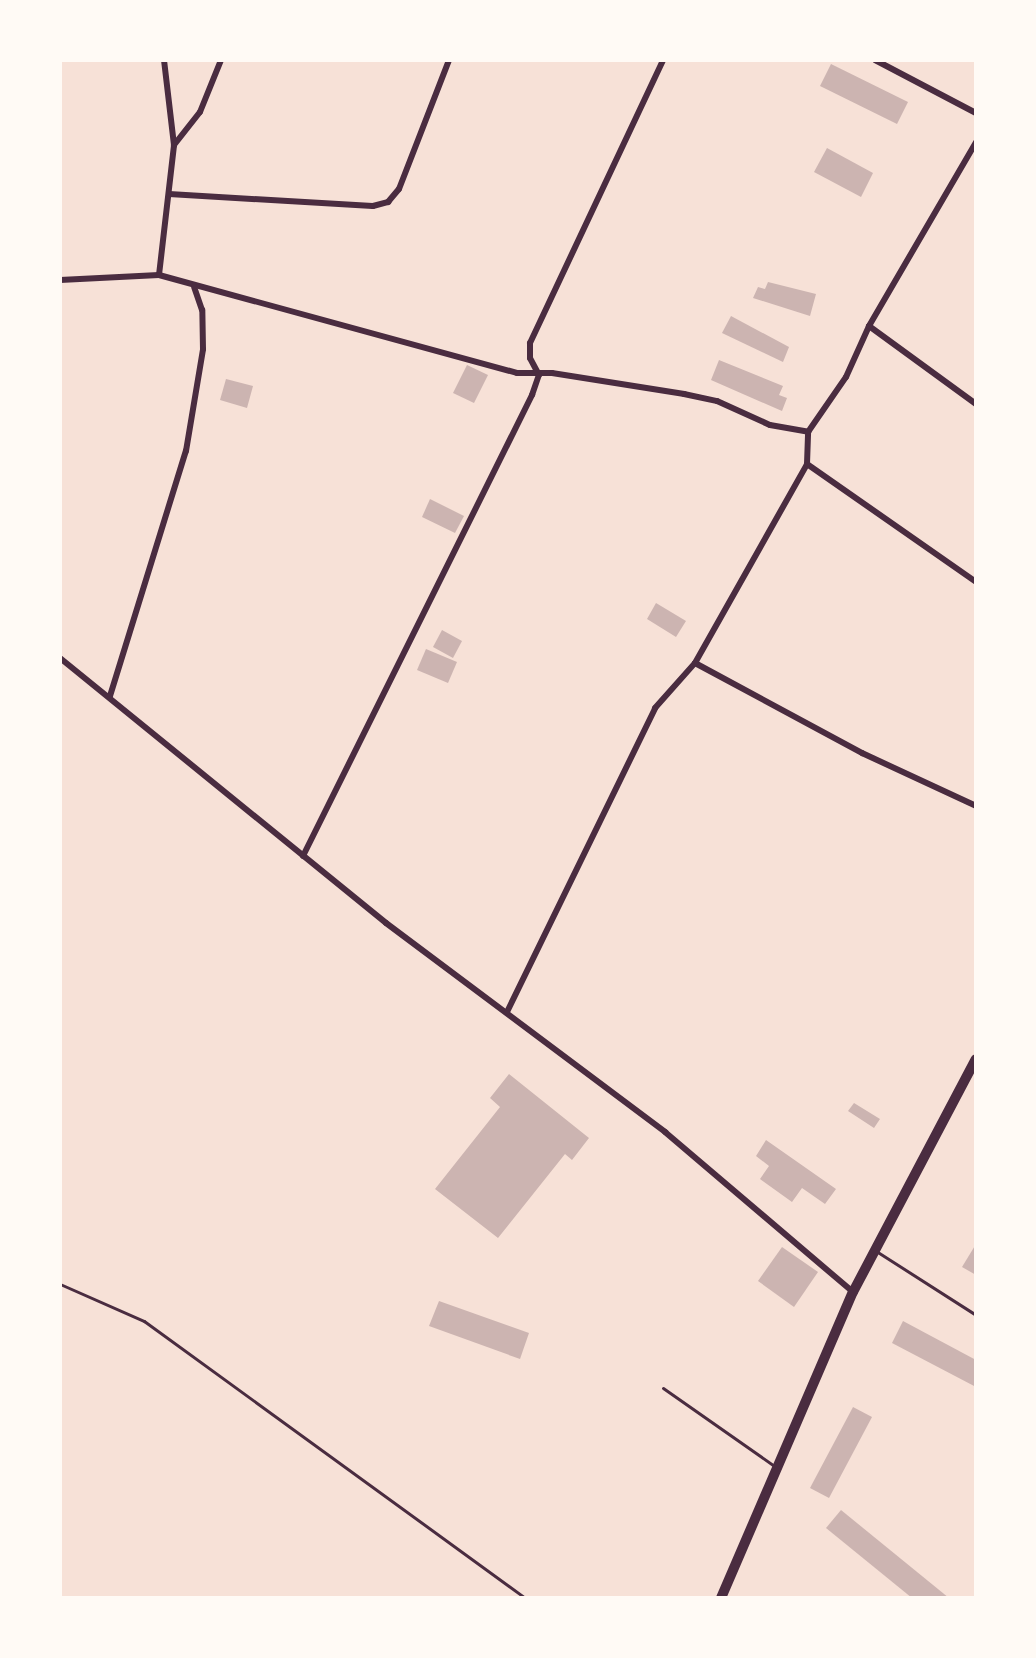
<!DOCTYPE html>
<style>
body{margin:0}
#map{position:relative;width:1036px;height:1658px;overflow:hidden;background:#f7e1d7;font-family:Cabin,sans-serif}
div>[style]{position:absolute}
.building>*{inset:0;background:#ccb4b1}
.service>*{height:3px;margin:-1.5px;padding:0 1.5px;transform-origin:1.5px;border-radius:1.5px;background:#4a2c40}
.minor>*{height:6px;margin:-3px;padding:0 3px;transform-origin:3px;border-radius:3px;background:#4a2c40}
.primary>*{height:10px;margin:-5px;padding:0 5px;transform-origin:5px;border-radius:5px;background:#4a2c40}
span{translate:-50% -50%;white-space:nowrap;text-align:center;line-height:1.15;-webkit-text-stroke:7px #fffaf5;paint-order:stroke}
.frame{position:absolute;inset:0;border:62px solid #fffaf5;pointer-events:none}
</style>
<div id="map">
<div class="building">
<div style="clip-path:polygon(831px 64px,908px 102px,897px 124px,820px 86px)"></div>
<div style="clip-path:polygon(827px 148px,873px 173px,861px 197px,814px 172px)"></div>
<div style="clip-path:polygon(768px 282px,816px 294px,810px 316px,753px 298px,758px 287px,765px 289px)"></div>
<div style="clip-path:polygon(731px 316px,789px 347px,783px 362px,722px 333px)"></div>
<div style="clip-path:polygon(719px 360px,783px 386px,779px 395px,787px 398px,782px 411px,711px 380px)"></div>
<div style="clip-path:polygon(467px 365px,488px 375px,474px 403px,453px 393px)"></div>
<div style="clip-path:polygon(226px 379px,253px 386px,247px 408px,220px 400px)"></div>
<div style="clip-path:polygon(430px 499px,464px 516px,455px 533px,422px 517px)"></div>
<div style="clip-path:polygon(656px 603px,686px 621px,676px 637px,647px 619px)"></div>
<div style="clip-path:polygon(442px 630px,462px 641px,453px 658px,433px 647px)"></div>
<div style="clip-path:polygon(426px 649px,457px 662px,448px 683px,417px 670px)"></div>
<div style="clip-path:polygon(509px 1074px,589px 1138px,572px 1160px,565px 1154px,498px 1238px,435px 1189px,500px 1107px,490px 1098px)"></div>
<div style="clip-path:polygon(854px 1103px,880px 1119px,874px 1128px,848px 1111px)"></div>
<div style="clip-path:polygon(766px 1140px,836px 1189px,825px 1204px,802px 1188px,792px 1202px,760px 1179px,769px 1166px,756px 1156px)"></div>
<div style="clip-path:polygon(976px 1244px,976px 1275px,962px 1267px)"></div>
<div style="clip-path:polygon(782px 1247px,818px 1272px,794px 1307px,758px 1281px)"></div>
<div style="clip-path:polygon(439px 1301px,529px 1333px,520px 1359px,429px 1326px)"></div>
<div style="clip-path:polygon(903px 1321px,976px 1360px,976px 1387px,892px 1343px)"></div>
<div style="clip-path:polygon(853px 1407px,872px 1417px,829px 1498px,810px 1488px)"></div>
<div style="clip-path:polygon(841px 1510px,949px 1598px,912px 1598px,826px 1528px)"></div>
</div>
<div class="service">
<div style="left:876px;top:1251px;width:119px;rotate:32.6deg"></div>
<div style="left:60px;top:1284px;width:92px;rotate:23.8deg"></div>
<div style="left:144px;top:1321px;width:471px;rotate:36deg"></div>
<div style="left:663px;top:1388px;width:138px;rotate:35deg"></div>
</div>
<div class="minor">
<div style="left:164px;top:60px;width:86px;rotate:83.3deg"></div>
<div style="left:875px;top:60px;width:114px;rotate:27.7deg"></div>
<div style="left:169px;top:194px;width:204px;rotate:3.4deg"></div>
<div style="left:373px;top:206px;width:16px;rotate:-15deg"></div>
<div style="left:388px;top:202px;width:17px;rotate:-50deg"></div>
<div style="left:399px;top:189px;width:138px;rotate:-68.8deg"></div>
<div style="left:159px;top:275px;width:131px;rotate:-83.4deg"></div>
<div style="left:174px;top:145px;width:42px;rotate:-51.8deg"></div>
<div style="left:200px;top:112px;width:56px;rotate:-68deg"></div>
<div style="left:60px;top:280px;width:99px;rotate:-2.9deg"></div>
<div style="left:159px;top:275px;width:371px;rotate:15.3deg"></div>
<div style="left:517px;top:373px;width:35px"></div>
<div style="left:552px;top:373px;width:134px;rotate:9deg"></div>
<div style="left:684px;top:394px;width:34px;rotate:12deg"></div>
<div style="left:717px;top:401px;width:58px;rotate:24.4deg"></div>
<div style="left:770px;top:425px;width:39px;rotate:10deg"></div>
<div style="left:869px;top:326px;width:132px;rotate:36.1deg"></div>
<div style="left:807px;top:464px;width:206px;rotate:34.9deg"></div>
<div style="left:60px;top:658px;width:420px;rotate:39.1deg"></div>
<div style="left:386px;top:923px;width:349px;rotate:36.8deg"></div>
<div style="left:665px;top:1132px;width:247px;rotate:40.4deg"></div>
<div style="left:695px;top:663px;width:190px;rotate:28.3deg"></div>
<div style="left:862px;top:753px;width:126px;rotate:24.9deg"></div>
<div style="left:110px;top:696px;width:257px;rotate:-72.8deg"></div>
<div style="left:186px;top:451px;width:103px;rotate:-80.5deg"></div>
<div style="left:203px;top:349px;width:39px;rotate:-91deg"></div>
<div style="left:202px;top:310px;width:24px;rotate:-109deg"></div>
<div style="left:303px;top:856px;width:515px;rotate:-63.58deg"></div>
<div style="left:532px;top:395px;width:21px;rotate:-71deg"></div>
<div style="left:539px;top:375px;width:19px;rotate:-118deg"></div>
<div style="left:530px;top:358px;width:15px;rotate:-90deg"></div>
<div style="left:530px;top:343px;width:313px;rotate:-64.8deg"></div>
<div style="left:507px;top:1012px;width:338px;rotate:-64deg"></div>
<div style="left:655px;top:708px;width:60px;rotate:-48.4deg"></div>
<div style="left:695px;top:663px;width:228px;rotate:-60.6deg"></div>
<div style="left:807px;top:464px;width:32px;rotate:-88deg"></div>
<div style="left:808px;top:432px;width:67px;rotate:-55.4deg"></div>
<div style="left:846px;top:377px;width:56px;rotate:-65.7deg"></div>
<div style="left:869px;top:326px;width:213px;rotate:-59.8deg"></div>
</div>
<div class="primary">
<div style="left:721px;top:1598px;width:333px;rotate:-66.7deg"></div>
<div style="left:853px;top:1292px;width:263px;rotate:-62.2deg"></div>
</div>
<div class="frame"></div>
</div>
